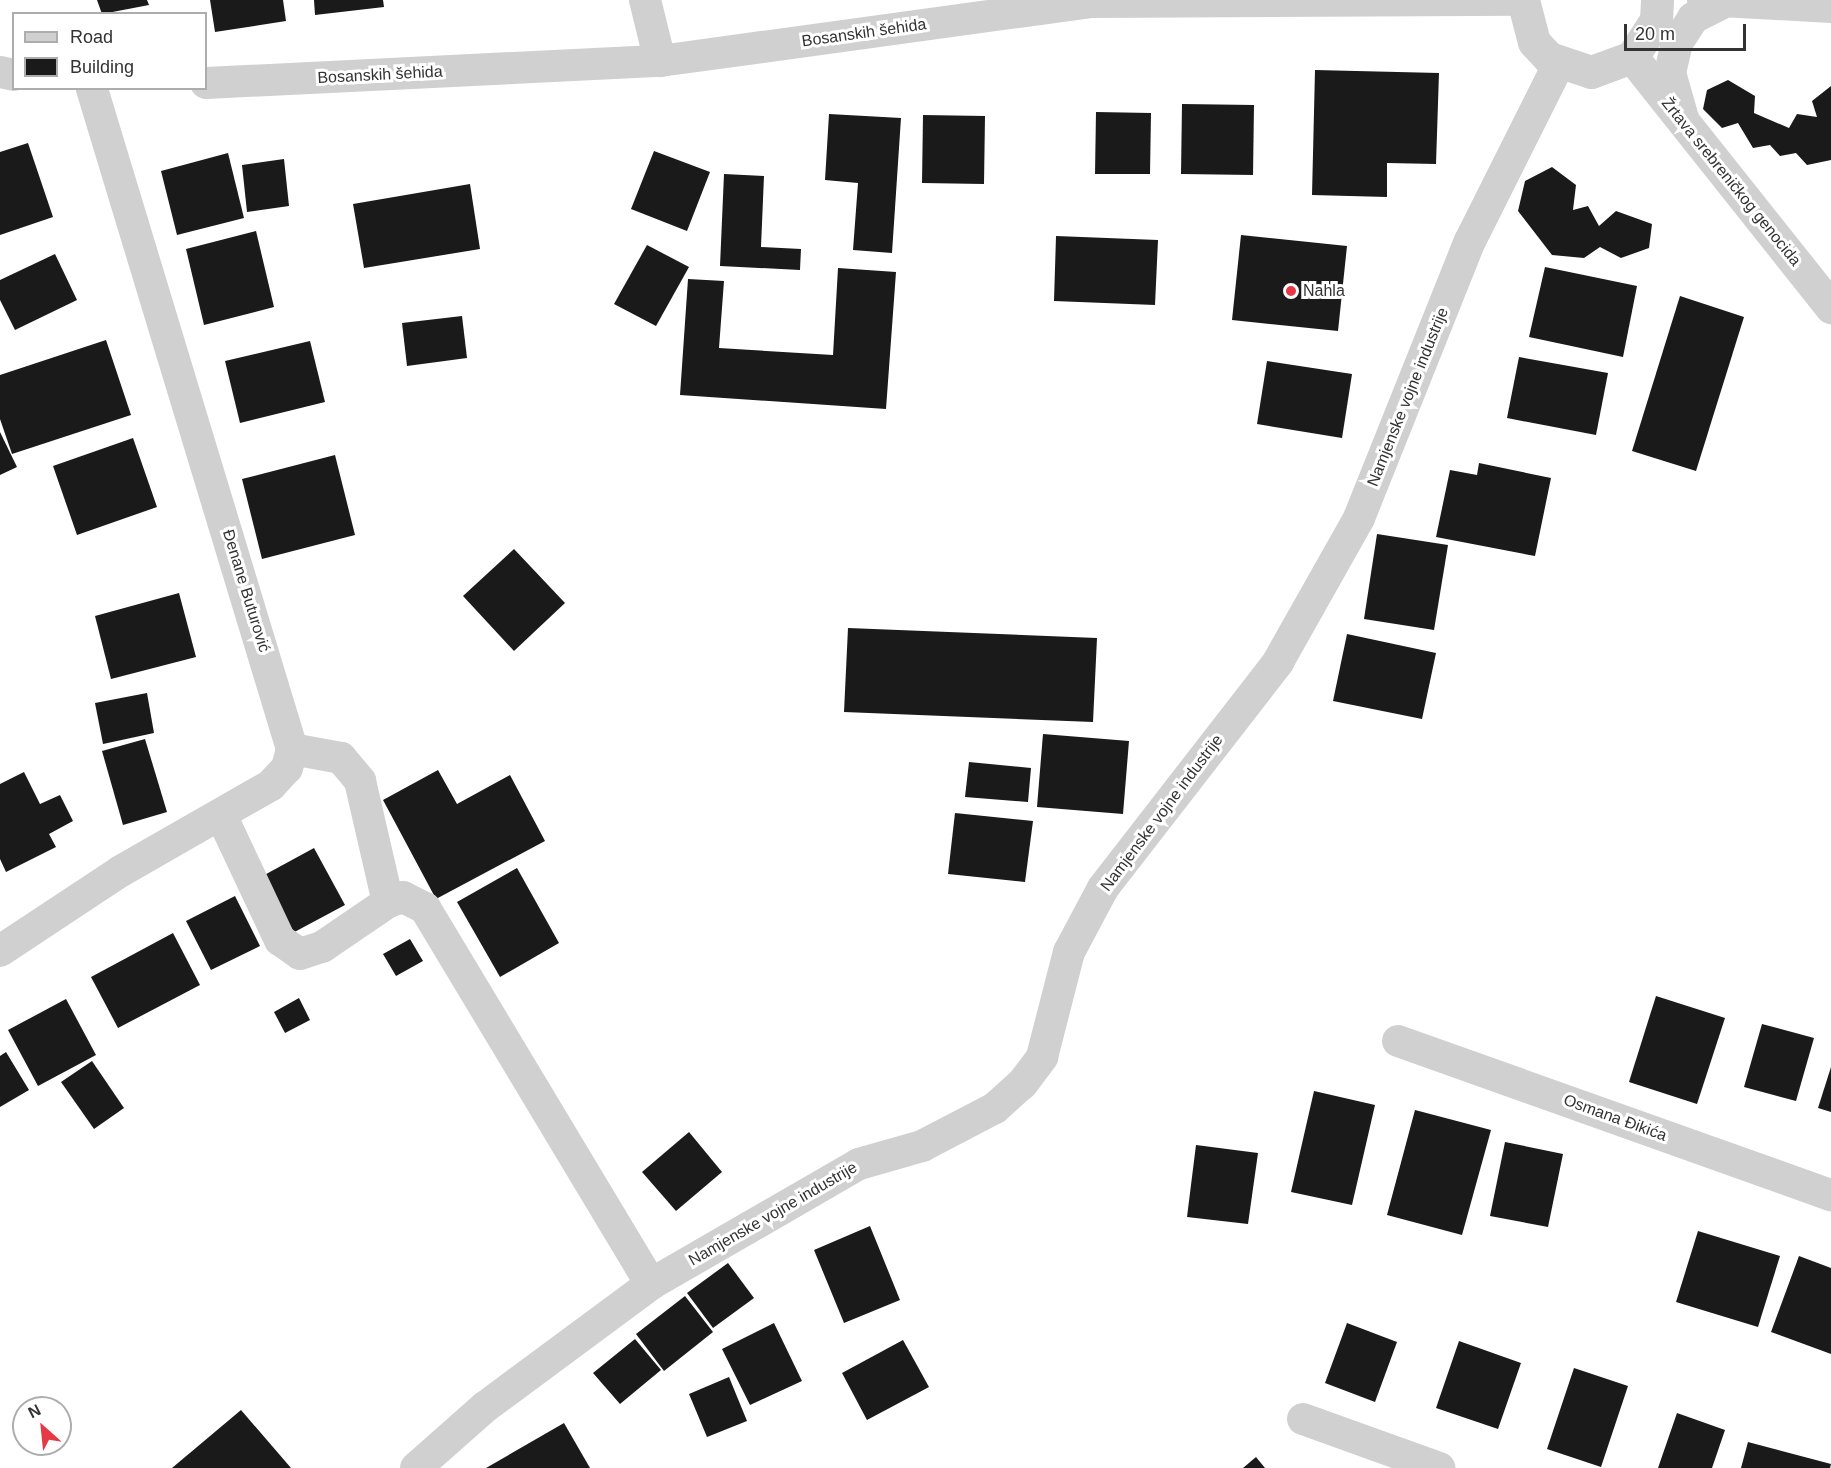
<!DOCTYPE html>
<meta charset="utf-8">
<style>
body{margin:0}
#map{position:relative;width:1831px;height:1468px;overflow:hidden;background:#fff;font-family:Helvetica,sans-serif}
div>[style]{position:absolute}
.building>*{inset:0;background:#1a1a1a}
.minor>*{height:32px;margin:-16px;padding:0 16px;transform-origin:16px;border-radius:16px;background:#d0d0d0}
.tertiary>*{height:33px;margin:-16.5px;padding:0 16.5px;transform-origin:16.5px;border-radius:16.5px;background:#d0d0d0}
.dots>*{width:16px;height:16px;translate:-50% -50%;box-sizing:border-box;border:3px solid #fff;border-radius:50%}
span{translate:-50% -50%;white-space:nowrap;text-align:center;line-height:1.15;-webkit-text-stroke:6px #fff;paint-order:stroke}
.street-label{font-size:16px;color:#333}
.poi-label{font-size:16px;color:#333}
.left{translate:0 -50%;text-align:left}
.legend{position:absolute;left:12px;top:12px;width:195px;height:78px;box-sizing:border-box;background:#fff;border:2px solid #adadad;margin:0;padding:8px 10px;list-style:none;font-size:18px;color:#333}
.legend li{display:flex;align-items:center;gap:12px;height:30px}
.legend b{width:30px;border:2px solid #adadad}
.north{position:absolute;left:12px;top:1396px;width:60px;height:60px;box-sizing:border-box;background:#fff;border:2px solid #adadad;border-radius:50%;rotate:333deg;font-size:16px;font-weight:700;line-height:24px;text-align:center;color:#333}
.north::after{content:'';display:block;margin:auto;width:21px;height:27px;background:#e63946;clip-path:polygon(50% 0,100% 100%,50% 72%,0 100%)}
.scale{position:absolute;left:1624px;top:24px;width:122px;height:27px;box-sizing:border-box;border:3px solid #333;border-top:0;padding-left:8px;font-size:18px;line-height:21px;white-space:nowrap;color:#333;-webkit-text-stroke:4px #fff;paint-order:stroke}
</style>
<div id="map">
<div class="building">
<div style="clip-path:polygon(97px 0,147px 0,149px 5px,102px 14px)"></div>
<div style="clip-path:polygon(210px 0,283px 0,286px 21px,215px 32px)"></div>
<div style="clip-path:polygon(314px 0,383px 0,384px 7px,315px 15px)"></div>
<div style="clip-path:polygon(1315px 70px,1439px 73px,1436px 164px,1387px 163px,1387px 197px,1312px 195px)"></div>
<div style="clip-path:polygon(1728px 80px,1755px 96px,1754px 113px,1789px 128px,1797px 114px,1817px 117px,1812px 101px,1831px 86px,1831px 160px,1807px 165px,1796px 153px,1780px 156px,1770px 145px,1753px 148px,1738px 123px,1722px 128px,1703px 109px,1707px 90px)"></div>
<div style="clip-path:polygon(1182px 104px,1254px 105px,1253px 175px,1181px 174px)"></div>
<div style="clip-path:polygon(1096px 112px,1151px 113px,1150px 174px,1095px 174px)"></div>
<div style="clip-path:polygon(829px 114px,901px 118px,892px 253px,853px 250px,858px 183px,825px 180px)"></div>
<div style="clip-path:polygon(923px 115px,985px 116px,984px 184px,922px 183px)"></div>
<div style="clip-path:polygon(28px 143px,53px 217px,0 235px,0 152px)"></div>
<div style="clip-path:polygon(654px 151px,710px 172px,687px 231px,631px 209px)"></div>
<div style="clip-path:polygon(228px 153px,244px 218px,177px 235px,161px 171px)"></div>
<div style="clip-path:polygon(284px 159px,289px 206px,247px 212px,242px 165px)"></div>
<div style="clip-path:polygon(1552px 167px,1576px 185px,1573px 210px,1588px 206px,1599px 226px,1616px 211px,1652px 224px,1649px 248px,1621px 258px,1600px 247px,1584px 258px,1552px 255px,1518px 211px,1525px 181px)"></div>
<div style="clip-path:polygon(724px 174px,764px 176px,761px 247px,801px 249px,800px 270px,720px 266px)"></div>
<div style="clip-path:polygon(470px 184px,480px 249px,364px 268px,353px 204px)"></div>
<div style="clip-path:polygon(256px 231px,274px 307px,204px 325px,186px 249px)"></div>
<div style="clip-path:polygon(1241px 235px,1347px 246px,1338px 331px,1232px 320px)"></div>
<div style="clip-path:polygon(1056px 236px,1158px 240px,1155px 305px,1054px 301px)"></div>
<div style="clip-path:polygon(647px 245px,689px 267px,656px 326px,614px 304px)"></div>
<div style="clip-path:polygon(55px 254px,77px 300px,15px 330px,0 300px,0 280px)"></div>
<div style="clip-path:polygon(1545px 267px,1637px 286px,1623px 357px,1529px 337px)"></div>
<div style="clip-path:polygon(838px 268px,896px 272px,886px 409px,680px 395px,688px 279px,724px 281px,719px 348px,833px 355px)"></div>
<div style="clip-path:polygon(1680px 296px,1744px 317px,1696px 471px,1632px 451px)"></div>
<div style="clip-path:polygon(462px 316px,467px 358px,407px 366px,402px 323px)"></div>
<div style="clip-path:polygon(106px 340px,131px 415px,12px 454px,0 419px,0 375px)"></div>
<div style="clip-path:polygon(310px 341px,325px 402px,240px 423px,225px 361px)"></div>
<div style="clip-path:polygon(1519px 357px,1608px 373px,1596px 435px,1507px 418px)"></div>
<div style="clip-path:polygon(1267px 361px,1352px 374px,1342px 438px,1257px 424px)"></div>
<div style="clip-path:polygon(0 432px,17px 467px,0 475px)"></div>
<div style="clip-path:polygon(133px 438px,157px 507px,77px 535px,53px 466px)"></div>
<div style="clip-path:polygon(335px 455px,355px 535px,262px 559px,242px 479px)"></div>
<div style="clip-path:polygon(1479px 463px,1551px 478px,1535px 556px,1436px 537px,1450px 470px,1477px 475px)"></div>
<div style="clip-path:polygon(1377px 534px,1448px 545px,1434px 630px,1364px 619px)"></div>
<div style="clip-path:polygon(514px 549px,565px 603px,514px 651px,463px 596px)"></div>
<div style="clip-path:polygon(179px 593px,196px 657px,111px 679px,95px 616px)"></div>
<div style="clip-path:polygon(848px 628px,1097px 638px,1093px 722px,844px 712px)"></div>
<div style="clip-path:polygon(1347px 634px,1436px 653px,1422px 719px,1333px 701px)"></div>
<div style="clip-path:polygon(147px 693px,154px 733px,103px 744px,95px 703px)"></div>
<div style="clip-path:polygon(1043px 734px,1129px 741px,1123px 814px,1037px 807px)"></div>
<div style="clip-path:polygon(145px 739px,167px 812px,123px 825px,102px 751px)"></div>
<div style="clip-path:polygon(969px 762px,1031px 768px,1028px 802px,965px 797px)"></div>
<div style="clip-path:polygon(438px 770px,457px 804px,510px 775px,545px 841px,436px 899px,383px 800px)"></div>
<div style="clip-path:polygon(24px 772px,40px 804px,60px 795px,73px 821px,49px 834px,56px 847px,6px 872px,0 859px,0 784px)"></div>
<div style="clip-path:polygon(955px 813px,1033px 821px,1025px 882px,948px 874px)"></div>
<div style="clip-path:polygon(314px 848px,345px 905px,287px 936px,257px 879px)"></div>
<div style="clip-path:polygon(517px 868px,559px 943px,500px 977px,457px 902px)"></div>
<div style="clip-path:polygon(235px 896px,260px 946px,211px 970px,186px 921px)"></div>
<div style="clip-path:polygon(173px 933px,200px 985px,118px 1028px,91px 977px)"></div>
<div style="clip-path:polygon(410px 939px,423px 961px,396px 976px,383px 954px)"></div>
<div style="clip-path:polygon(1656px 996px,1725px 1018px,1697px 1104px,1629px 1082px)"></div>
<div style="clip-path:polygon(299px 998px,310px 1020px,285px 1033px,274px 1012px)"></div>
<div style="clip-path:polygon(66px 999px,96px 1055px,38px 1086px,8px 1030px)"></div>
<div style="clip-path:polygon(1762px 1024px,1814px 1038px,1796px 1101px,1744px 1087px)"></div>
<div style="clip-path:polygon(6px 1052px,29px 1090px,0 1107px,0 1056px)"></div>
<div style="clip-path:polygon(92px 1061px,124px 1108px,94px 1129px,61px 1082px)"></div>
<div style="clip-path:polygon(1831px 1067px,1831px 1112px,1818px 1108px)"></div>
<div style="clip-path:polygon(1314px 1091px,1375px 1105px,1352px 1205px,1291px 1192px)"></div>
<div style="clip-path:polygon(1415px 1110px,1491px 1130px,1462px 1235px,1387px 1215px)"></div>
<div style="clip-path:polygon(689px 1132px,722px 1172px,676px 1211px,642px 1172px)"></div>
<div style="clip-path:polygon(1505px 1142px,1563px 1154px,1548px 1227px,1490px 1216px)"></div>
<div style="clip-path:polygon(1196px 1145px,1258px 1153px,1248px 1224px,1187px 1217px)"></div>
<div style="clip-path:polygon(870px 1226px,900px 1300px,844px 1323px,814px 1250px)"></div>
<div style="clip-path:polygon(1698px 1231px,1780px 1256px,1758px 1327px,1676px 1302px)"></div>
<div style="clip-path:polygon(1799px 1256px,1831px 1268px,1831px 1354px,1771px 1332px)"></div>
<div style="clip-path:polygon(728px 1263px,754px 1298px,713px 1328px,687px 1293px)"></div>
<div style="clip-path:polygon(685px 1296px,713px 1332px,664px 1371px,636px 1334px)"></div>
<div style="clip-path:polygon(774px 1323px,802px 1381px,750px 1405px,722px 1349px)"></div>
<div style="clip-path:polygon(1347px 1323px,1397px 1342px,1375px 1402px,1325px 1383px)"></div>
<div style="clip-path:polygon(635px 1339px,661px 1370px,620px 1404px,593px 1373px)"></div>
<div style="clip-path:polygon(903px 1340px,929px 1387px,867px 1420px,842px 1373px)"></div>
<div style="clip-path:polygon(1459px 1341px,1521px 1363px,1498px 1429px,1436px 1408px)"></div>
<div style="clip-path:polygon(1574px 1368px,1628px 1386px,1601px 1467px,1547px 1449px)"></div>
<div style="clip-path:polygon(729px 1377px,747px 1421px,707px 1437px,689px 1394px)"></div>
<div style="clip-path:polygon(241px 1410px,291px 1468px,172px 1468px)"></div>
<div style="clip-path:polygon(1677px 1413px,1725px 1430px,1712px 1468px,1658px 1468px)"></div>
<div style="clip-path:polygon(564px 1423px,590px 1468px,486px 1468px)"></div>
<div style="clip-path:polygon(1748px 1442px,1831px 1464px,1830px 1468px,1741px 1468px)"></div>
<div style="clip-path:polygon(1256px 1457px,1265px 1468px,1243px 1468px)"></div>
</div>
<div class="minor">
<div style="left:645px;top:0;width:63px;rotate:76.2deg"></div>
<div style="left:1703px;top:0;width:128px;rotate:3.1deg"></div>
<div style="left:0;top:72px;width:14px;rotate:12deg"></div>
<div style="left:206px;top:83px;width:455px;rotate:-2.8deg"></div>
<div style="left:660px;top:61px;width:436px;rotate:-7.8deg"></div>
<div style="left:1092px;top:2px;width:431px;rotate:-0.3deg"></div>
<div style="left:1684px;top:122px;width:51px;rotate:-105.9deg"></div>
<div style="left:1670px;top:73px;width:31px;rotate:-77deg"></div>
<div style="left:1677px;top:43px;width:30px;rotate:-57deg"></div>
<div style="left:1693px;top:18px;width:36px;rotate:-27deg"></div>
<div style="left:292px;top:749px;width:50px;rotate:10.4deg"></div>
<div style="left:341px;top:758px;width:30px;rotate:50deg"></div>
<div style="left:360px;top:781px;width:124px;rotate:77deg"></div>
<div style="left:222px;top:817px;width:136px;rotate:64.8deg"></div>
<div style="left:280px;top:940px;width:24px;rotate:35deg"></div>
<div style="left:300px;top:954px;width:23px;rotate:-18deg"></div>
<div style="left:322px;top:947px;width:80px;rotate:-34.3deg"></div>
<div style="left:388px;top:902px;width:16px;rotate:-18deg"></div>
<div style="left:403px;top:897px;width:25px;rotate:27deg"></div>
<div style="left:425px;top:908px;width:439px;rotate:59deg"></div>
<div style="left:0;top:951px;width:145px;rotate:-33.5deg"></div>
<div style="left:121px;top:871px;width:173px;rotate:-29.8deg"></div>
<div style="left:271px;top:785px;width:23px;rotate:-47deg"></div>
<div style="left:287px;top:768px;width:20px;rotate:-75deg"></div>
<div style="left:292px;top:749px;width:690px;rotate:-106.86deg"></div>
<div style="left:1398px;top:1041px;width:460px;rotate:19.6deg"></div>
<div style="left:1303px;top:1419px;width:145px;rotate:19.8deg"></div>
<div style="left:416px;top:1468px;width:92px;rotate:-41.5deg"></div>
<div style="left:485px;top:1407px;width:207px;rotate:-36.5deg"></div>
<div style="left:651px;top:1284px;width:240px;rotate:-30deg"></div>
<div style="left:859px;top:1164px;width:66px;rotate:-15.9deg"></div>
<div style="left:922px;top:1146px;width:82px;rotate:-27.5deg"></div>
<div style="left:995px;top:1108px;width:36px;rotate:-42deg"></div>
<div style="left:1022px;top:1084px;width:34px;rotate:-53deg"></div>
<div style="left:1042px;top:1057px;width:108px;rotate:-75.6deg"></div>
<div style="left:1069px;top:952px;width:72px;rotate:-62deg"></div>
<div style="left:1103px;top:888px;width:286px;rotate:-52.2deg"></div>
<div style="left:1278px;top:662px;width:165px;rotate:-60.6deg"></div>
<div style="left:1359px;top:518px;width:298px;rotate:-68.2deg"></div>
<div style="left:1470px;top:241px;width:199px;rotate:-63.4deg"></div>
</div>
<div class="tertiary">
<div style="left:1523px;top:0;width:43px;rotate:75.3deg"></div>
<div style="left:1534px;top:42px;width:22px;rotate:47deg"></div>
<div style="left:1549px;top:58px;width:44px;rotate:18.4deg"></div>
<div style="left:1591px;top:72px;width:44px;rotate:-20.1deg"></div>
<div style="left:1632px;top:57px;width:44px;rotate:-57deg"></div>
<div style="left:1656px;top:20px;width:20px;rotate:-87deg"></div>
<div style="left:1632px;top:57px;width:320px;rotate:51.5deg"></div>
</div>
<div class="dots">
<div style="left:1291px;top:291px;background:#e63946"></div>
</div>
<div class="street-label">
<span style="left:864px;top:33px;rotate:-8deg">Bosanskih šehida</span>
<span style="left:380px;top:75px;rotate:-3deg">Bosanskih šehida</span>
<span style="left:1731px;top:182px;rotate:51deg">Žrtava srebreničkog genocida</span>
<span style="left:1408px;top:397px;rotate:-68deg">Namjenske vojne industrije</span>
<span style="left:246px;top:591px;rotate:73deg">Đenane Buturović</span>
<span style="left:1162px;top:813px;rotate:-53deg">Namjenske vojne industrije</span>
<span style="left:1615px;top:1118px;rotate:20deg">Osmana Đikića</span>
<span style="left:773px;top:1214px;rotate:-30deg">Namjenske vojne industrije</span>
</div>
<div class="poi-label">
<span class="left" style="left:1303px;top:291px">Nahla</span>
</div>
<ul class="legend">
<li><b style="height:8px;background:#d0d0d0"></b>Road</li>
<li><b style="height:16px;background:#1a1a1a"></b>Building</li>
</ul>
<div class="north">N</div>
<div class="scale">20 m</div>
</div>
